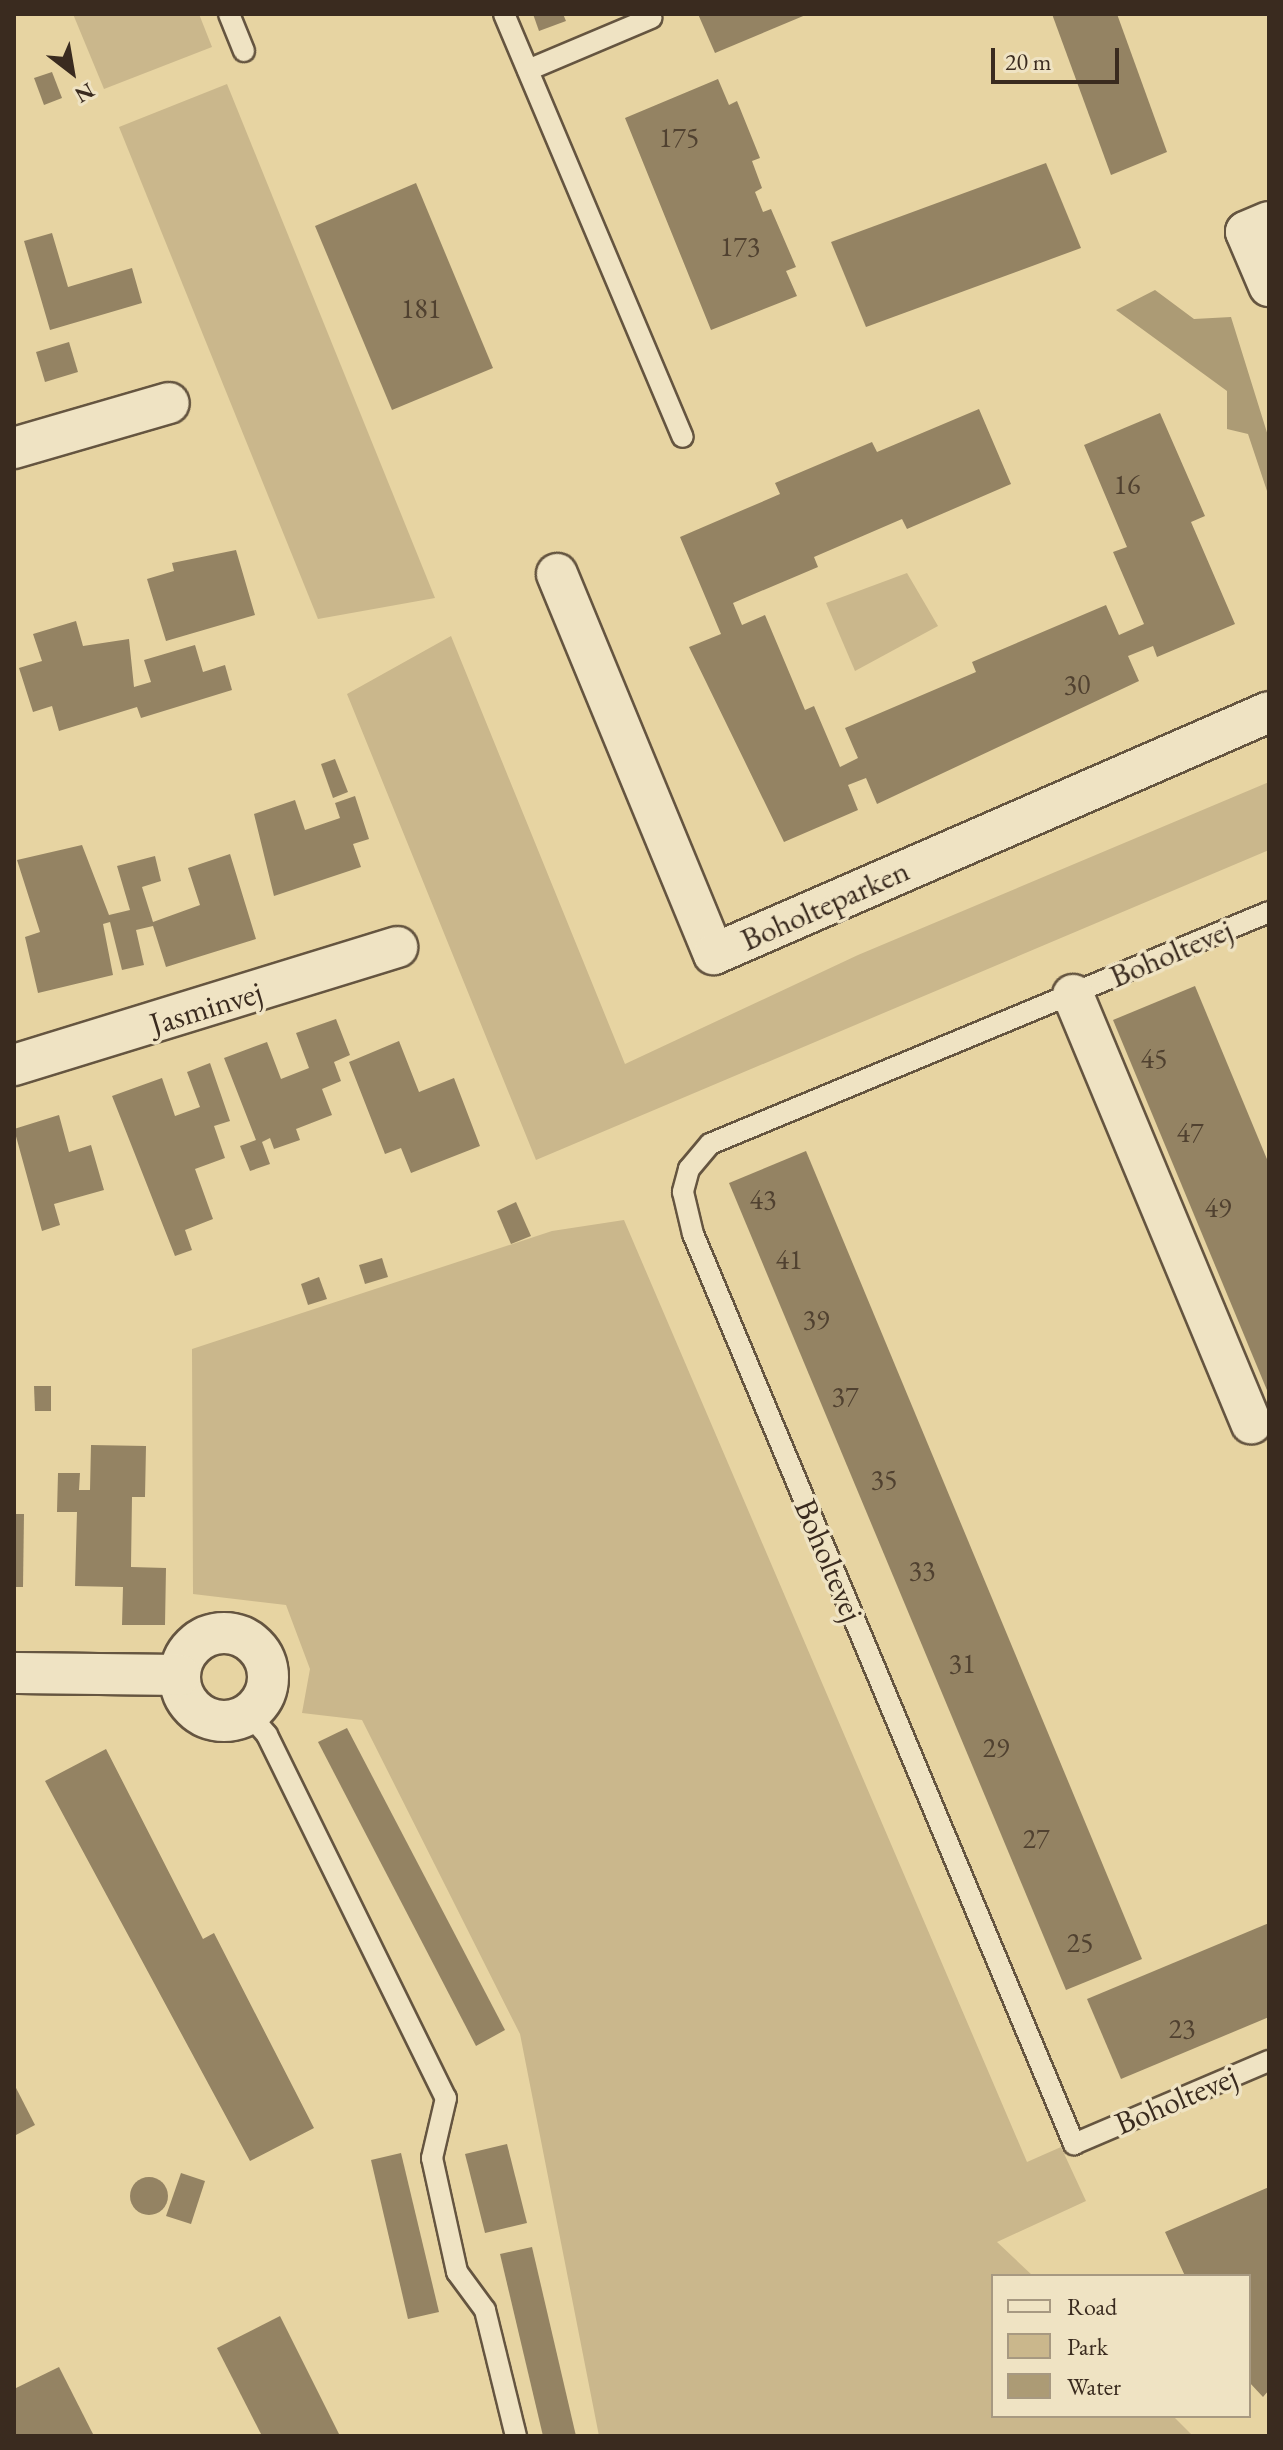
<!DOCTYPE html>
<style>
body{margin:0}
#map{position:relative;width:1283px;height:2450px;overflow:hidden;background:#e7d4a2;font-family:"EB Garamond",serif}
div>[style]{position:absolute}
.green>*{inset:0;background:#cab78c}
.water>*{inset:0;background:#ac9b75}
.building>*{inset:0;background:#948363}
.round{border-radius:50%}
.roads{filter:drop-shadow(2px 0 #655540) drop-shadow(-2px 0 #655540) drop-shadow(0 2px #655540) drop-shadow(0 -2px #655540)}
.lane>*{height:20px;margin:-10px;padding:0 10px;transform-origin:10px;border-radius:10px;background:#efe3c3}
.street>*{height:40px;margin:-20px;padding:0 20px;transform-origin:20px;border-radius:20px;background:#efe3c3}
.street>.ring{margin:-20px;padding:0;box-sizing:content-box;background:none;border:40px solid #efe3c3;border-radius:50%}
span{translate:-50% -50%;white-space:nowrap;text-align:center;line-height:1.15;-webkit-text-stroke:7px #efe3c3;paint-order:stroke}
.number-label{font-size:28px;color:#504130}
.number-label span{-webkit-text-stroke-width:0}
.street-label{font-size:32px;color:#3a2b1f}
.frame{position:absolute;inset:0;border:16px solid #3a2b1f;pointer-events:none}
.legend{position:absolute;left:991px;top:2274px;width:260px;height:144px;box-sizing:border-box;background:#efe3c3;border:2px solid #a79981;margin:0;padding:10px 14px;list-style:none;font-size:24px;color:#3a2b1f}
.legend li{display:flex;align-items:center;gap:16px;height:40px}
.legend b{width:40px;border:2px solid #a79981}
.north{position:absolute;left:32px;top:32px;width:80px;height:80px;-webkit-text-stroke:6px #efe3c3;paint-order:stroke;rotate:149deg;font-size:22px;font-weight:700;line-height:32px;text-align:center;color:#3a2b1f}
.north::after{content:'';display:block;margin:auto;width:28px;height:36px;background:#3a2b1f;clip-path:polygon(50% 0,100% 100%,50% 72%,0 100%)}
.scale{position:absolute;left:991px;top:48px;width:128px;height:36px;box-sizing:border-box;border:4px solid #3a2b1f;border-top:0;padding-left:10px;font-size:24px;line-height:28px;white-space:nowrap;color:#3a2b1f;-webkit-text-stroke:6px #efe3c3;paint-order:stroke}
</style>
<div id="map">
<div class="green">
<div style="clip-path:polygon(73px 14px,199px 14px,212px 47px,104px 89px)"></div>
<div style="clip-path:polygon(227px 84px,435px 598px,318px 619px,119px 127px)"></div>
<div style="clip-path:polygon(907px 573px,938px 626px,855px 671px,826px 603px)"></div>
<div style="clip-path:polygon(451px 636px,625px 1064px,858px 955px,1269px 782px,1269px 850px,536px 1160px,347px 694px)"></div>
<div style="clip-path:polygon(624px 1220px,1027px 2162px,1061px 2147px,1086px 2201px,997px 2242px,1033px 2276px,993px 2276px,993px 2416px,1173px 2416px,1193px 2436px,599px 2436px,520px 2034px,362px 1720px,302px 1713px,310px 1669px,286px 1605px,193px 1594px,192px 1349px,552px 1231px)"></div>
</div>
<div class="water">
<div style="clip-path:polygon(1155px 290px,1194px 319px,1231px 317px,1269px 439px,1269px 497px,1248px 434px,1227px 429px,1227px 391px,1116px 310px)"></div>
</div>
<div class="building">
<div style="clip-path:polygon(533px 14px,563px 14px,566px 21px,539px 31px)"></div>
<div style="clip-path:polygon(698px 14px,808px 14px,715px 53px)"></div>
<div style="clip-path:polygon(1052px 14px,1117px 14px,1167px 152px,1111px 175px)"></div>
<div style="clip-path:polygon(52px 72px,62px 98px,44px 105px,34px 78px)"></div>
<div style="clip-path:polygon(718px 79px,729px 105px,737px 101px,760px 158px,752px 161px,762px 188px,755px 192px,763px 212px,771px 209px,796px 267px,786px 271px,797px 296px,711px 330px,625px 118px)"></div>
<div style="clip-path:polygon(1046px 163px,1081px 248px,866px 327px,831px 242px)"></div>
<div style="clip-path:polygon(416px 183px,493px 368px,392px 410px,315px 226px)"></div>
<div style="clip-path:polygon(52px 233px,68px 287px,132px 268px,142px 303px,50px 330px,24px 241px)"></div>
<div style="clip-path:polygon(69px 342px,78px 372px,45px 382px,36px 352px)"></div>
<div style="clip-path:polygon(979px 409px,1011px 484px,907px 529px,902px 519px,814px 557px,818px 567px,733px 603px,742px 625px,765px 615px,805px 710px,814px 706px,840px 767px,858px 758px,845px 728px,976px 672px,972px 662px,1106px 605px,1119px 635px,1144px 624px,1113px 552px,1127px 547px,1084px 445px,1160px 413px,1205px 516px,1191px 522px,1235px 624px,1157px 657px,1153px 646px,1128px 656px,1139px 681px,877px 804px,866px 778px,848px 785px,858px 810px,784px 842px,689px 647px,721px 634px,680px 537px,780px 494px,775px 483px,872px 442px,877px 452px)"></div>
<div style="clip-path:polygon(236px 550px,255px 615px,166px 641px,147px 579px,174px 571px,172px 563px)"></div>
<div style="clip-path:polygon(76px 621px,83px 646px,129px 639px,134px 687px,151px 682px,144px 660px,195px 645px,203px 672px,225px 665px,232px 690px,141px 718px,137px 707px,59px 731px,52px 706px,33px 712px,19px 668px,42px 661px,33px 634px)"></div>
<div style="clip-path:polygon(335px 759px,348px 792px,333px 798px,321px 764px)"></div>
<div style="clip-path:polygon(355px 796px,369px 839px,353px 844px,361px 867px,274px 896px,254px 814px,295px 800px,305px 830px,340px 818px,335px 803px)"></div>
<div style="clip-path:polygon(82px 845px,109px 915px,130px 910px,117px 866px,155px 856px,161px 881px,142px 887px,153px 922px,200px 905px,188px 868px,230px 854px,256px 939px,166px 967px,153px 926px,136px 930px,144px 965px,122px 970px,110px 922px,103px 924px,113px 975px,38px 993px,25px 937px,40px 932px,17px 860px)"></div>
<div style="clip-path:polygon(1195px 986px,1269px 1164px,1269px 1395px,1113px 1020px)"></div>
<div style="clip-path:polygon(336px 1019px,350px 1055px,334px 1062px,341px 1081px,322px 1089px,332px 1115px,296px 1129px,300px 1140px,274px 1149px,270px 1138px,262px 1142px,270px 1164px,250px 1171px,240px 1146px,256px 1140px,224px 1058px,267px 1042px,281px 1079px,309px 1068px,296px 1033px)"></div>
<div style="clip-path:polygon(399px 1041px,419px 1092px,454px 1078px,480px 1146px,411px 1173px,401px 1148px,385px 1154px,349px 1062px)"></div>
<div style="clip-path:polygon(210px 1063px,230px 1121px,214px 1126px,225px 1158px,195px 1169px,213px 1219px,185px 1230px,192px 1250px,175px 1256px,112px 1096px,162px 1078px,175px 1116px,200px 1107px,187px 1072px)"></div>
<div style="clip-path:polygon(59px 1115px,69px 1152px,91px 1145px,104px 1190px,54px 1204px,60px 1225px,42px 1231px,14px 1129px)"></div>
<div style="clip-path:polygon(806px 1151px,1142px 1959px,1066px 1990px,729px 1183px)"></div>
<div style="clip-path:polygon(516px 1202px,531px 1236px,511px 1244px,497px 1211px)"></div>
<div style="clip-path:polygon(382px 1258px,388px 1277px,365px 1284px,359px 1265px)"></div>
<div style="clip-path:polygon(319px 1277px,327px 1299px,308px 1305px,301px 1284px)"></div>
<div style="clip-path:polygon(34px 1386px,51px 1386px,51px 1411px,35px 1411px)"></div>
<div style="clip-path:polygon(91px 1445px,146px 1446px,145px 1497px,132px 1497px,131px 1567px,166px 1568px,165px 1625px,122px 1625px,123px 1587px,75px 1586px,77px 1512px,57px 1512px,58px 1473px,80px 1473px,79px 1490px,90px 1490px)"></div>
<div style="clip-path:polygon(14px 1514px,24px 1514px,23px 1587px,14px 1587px)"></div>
<div style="clip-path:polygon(347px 1728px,505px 2030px,476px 2046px,318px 1742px)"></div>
<div style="clip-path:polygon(106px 1749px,203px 1939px,214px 1933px,314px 2128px,250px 2161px,45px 1781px)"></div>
<div style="clip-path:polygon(1269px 1923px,1269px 2017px,1121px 2079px,1087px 1999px)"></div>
<div style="clip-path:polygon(14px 2084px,35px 2125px,14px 2136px)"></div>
<div style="clip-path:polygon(507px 2144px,527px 2223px,485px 2233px,465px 2154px)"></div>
<div style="clip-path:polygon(401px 2153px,439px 2312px,408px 2319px,371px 2160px)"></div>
<div style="clip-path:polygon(181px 2173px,205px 2181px,191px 2224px,166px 2216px)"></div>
<div class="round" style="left:130px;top:2177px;width:38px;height:38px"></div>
<div style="clip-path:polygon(1269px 2187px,1269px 2390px,1263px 2397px,1249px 2382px,1249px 2276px,1185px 2276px,1165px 2232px)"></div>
<div style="clip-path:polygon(532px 2247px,576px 2436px,543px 2436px,500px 2254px)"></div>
<div style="clip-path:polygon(280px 2316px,340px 2436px,262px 2436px,217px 2348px)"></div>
<div style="clip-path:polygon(59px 2367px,94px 2436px,16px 2436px,14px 2389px)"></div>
</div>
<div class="roads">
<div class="lane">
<div style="left:229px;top:14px;width:40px;rotate:68deg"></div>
<div style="left:504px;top:14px;width:459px;rotate:67.1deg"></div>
<div style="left:528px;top:70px;width:134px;rotate:-22.9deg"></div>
<div style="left:1269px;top:912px;width:605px;rotate:157.46deg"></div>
<div style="left:710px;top:1144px;width:33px;rotate:130deg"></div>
<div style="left:689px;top:1169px;width:24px;rotate:105deg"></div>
<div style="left:683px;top:1192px;width:43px;rotate:76.6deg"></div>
<div style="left:693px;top:1234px;width:987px;rotate:67.28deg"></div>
<div style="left:1074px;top:2144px;width:212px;rotate:-23.1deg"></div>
<div style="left:248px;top:1713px;width:29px;rotate:49deg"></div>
<div style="left:267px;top:1735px;width:405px;rotate:63.8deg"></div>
<div style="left:446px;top:2098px;width:62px;rotate:103.1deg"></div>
<div style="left:432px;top:2158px;width:117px;rotate:77.6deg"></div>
<div style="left:457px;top:2272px;width:47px;rotate:53.6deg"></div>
<div style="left:485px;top:2310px;width:130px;rotate:76.2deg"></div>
</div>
<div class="street">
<div style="left:1269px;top:222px;width:25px;rotate:157deg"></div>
<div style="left:1246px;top:232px;width:59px;rotate:66.9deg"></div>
<div style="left:14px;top:448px;width:161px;rotate:-16.2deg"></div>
<div style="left:557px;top:574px;width:411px;rotate:67.6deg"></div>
<div style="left:714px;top:954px;width:605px;rotate:-23.56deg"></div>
<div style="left:1073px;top:995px;width:464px;rotate:67.4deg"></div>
<div style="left:14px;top:1065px;width:401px;rotate:-17.1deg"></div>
<div class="ring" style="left:180px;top:1633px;width:48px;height:48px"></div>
<div style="left:14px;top:1673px;width:166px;rotate:0.7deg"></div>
</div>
</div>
<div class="number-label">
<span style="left:679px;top:137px">175</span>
<span style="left:740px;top:246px">173</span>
<span style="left:421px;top:308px">181</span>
<span style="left:1127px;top:484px">16</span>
<span style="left:1077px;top:684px">30</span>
<span style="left:1154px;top:1058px">45</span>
<span style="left:1190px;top:1132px">47</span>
<span style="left:763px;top:1199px">43</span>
<span style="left:1218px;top:1207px">49</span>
<span style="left:789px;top:1259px">41</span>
<span style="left:816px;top:1319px">39</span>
<span style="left:845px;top:1396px">37</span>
<span style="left:884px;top:1479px">35</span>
<span style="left:922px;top:1570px">33</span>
<span style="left:962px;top:1663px">31</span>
<span style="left:996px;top:1747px">29</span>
<span style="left:1036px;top:1838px">27</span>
<span style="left:1080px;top:1942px">25</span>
<span style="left:1182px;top:2028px">23</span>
</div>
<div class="street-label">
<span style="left:825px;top:905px;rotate:-24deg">Boholteparken</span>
<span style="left:1171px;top:953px;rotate:-23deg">Boholtevej</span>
<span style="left:206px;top:1008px;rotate:-17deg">Jasminvej</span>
<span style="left:829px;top:1560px;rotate:67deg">Boholtevej</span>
<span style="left:1176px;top:2100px;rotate:-23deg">Boholtevej</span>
</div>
<div class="frame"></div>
<ul class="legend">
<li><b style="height:10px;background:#efe3c3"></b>Road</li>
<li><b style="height:22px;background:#cab78c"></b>Park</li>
<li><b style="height:22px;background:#ac9b75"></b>Water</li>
</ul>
<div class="north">N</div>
<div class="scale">20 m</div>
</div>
